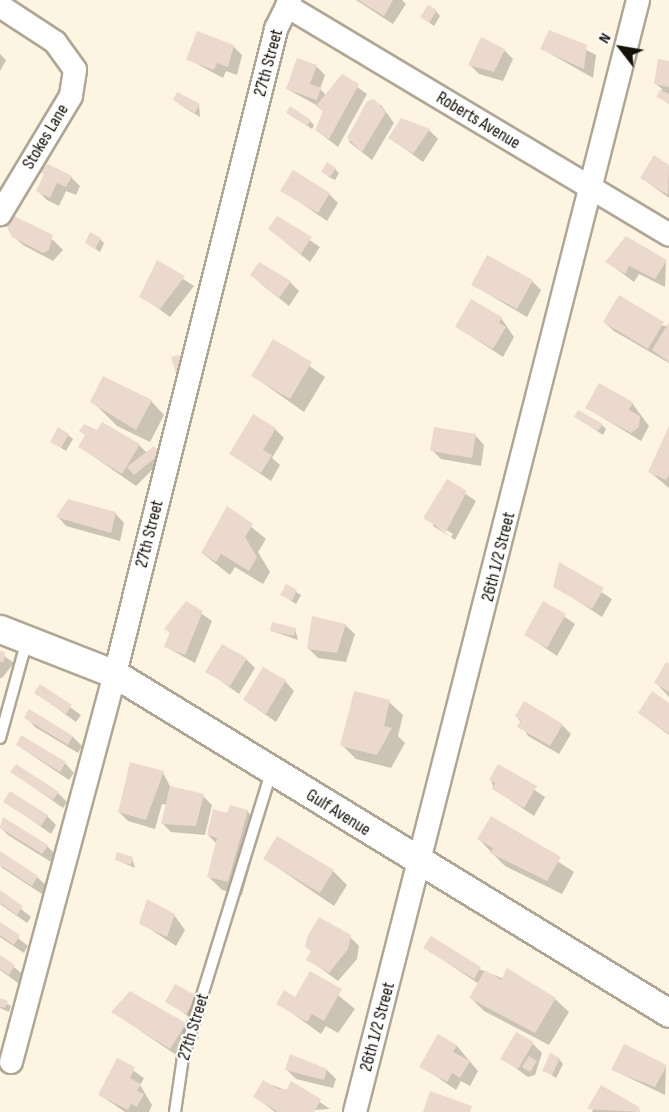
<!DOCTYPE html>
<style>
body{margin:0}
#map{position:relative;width:669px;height:1112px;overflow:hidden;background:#fef4e2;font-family:"Sofia Sans Condensed",sans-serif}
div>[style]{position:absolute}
.shadow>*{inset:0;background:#0003}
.building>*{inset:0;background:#ecd9ce}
.roads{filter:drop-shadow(2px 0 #b0a695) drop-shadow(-2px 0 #b0a695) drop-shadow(0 2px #b0a695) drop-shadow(0 -2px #b0a695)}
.service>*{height:10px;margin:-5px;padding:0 5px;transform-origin:5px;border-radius:5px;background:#fff}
.minor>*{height:22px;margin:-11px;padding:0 11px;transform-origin:11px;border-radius:11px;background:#fff}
.tertiary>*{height:27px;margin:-13.5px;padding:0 13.5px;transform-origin:13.5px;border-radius:13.5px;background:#fff}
span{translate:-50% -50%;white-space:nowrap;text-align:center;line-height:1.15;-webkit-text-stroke:4.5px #fff;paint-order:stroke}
.street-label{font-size:18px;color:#15110b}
.north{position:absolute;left:591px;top:18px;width:60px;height:60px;-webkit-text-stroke:4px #fff;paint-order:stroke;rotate:301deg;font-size:16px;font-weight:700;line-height:24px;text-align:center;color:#15110b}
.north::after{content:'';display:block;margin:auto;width:21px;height:27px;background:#15110b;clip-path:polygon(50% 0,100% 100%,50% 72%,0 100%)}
</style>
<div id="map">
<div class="shadow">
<div style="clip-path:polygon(356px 0,402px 0,406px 4px,393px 24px)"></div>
<div style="clip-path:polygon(436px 11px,440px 16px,434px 26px,422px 17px)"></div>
<div style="clip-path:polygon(550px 31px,596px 55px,593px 78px,542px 49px)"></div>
<div style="clip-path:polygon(233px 46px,242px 55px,237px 75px,226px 71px,223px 78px,188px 59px)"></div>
<div style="clip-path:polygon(504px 50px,513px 59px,503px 81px,479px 74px,470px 65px)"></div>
<div style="clip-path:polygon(0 54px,6px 60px,0 71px)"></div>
<div style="clip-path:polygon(669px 63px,669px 104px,658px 96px,662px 89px,655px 83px)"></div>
<div style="clip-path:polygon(316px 66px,325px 75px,320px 89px,326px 95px,342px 76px,367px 94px,338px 147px,316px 130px,324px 112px,318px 106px,287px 89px)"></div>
<div style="clip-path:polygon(177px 94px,199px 105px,200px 117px,179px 104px)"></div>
<div style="clip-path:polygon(367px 103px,381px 105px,394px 123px,372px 160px,349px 142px)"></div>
<div style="clip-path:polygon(288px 113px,310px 121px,314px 125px,312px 129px)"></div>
<div style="clip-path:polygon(429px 130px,438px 139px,423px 162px,390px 138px)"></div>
<div style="clip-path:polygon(654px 157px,669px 166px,669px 198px,642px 178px)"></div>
<div style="clip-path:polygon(41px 167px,71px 177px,80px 186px,76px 195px,66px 191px,59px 206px,47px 200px,38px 191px,45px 176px)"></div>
<div style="clip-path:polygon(335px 169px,339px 173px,335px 180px,327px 176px)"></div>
<div style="clip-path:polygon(282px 190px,329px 194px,338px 203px,327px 221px)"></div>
<div style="clip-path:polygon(14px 217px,54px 241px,63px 250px,53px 261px,23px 245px,13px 236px)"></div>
<div style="clip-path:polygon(277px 218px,320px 247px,310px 262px,269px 229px)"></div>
<div style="clip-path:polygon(100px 239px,104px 243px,100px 252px,87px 243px)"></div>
<div style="clip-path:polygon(666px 261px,665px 287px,639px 274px,634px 282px,607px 262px)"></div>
<div style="clip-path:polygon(157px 262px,194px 286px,170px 317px,141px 296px)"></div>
<div style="clip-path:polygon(532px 281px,541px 290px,527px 317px,473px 285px)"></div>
<div style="clip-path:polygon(290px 282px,299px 291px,289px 306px,261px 284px)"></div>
<div style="clip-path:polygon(501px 318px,514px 337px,503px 357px,457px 327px)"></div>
<div style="clip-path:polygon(604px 322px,669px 326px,669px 363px,614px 331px)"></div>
<div style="clip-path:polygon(274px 341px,325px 377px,304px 412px,253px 376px)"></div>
<div style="clip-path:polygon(92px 401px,151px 401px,164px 415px,150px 442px,117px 426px)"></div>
<div style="clip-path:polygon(632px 403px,649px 426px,641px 441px,587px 408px)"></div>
<div style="clip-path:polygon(576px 417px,602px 425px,606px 429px,603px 435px)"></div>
<div style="clip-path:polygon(275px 429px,284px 438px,272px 458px,280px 465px,271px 481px,231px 454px)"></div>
<div style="clip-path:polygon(669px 429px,669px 488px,650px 472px)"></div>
<div style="clip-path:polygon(68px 435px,73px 439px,66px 451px,52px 442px)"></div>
<div style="clip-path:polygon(475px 435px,484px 445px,481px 466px,441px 459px,432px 450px)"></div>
<div style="clip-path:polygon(139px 445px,147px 453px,153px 448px,163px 459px,136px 486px,80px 447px)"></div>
<div style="clip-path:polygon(evenodd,447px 481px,476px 501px,455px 540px,425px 518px,447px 481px,433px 522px,453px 534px,451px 537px,433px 526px,433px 522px)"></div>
<div style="clip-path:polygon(228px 508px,266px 539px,258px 552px,270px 572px,263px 584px,235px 567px,230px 575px,202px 553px)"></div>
<div style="clip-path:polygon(115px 513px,124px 523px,120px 541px,66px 526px,58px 517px)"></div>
<div style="clip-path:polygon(560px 565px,612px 599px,602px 617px,555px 586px)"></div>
<div style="clip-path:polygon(286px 586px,301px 595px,296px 604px,282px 595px)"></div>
<div style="clip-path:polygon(186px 603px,212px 621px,195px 663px,166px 647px,171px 634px,166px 629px)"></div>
<div style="clip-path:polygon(544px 603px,575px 624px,557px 656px,526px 635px)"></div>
<div style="clip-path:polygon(345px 625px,355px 634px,346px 662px,318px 658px,309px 649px)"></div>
<div style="clip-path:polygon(295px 629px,298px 640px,272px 631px)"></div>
<div style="clip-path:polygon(0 653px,14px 663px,2px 678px,0 678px)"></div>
<div style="clip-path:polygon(246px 659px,255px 668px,239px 694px,207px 671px)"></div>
<div style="clip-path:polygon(669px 666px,669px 697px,656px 683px)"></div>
<div style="clip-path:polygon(285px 681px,294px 691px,276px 722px,245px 700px)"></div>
<div style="clip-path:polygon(40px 686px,81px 715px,76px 722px,36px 693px)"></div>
<div style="clip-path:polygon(389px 702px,403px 715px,398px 736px,405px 743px,391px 768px,356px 759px,342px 745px)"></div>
<div style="clip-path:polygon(669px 705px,669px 735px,639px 713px)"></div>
<div style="clip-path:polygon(29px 711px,73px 737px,82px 746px,78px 753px,35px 727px,26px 717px)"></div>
<div style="clip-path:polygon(517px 716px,562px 725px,571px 734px,559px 754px,528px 736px)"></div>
<div style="clip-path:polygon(17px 745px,65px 763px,74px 773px,69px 780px)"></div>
<div style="clip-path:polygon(498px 766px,545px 797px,534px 816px,494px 789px,491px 780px)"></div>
<div style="clip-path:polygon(12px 772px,58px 793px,67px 802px,63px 808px)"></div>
<div style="clip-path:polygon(163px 773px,171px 788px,203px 796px,212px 805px,205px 835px,171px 832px,162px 823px,167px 805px,162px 804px,155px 829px,128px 821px,119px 812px)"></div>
<div style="clip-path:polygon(5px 801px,47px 816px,56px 825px,51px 834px)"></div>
<div style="clip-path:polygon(247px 811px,261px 825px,242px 895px,222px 890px,208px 876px,217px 844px,208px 835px,228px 815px)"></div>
<div style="clip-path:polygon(491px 818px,574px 872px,562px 894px,505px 866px,492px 853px,479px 839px)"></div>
<div style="clip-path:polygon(4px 819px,47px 846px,56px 855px,51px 862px,8px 835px,0 827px)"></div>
<div style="clip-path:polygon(0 852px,37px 877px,47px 886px,42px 894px,1px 867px)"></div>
<div style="clip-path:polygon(132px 858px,135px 868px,117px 860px)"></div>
<div style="clip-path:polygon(265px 859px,333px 871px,347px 885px,334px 906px)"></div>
<div style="clip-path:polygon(0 892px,31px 917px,27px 923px,0 904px)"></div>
<div style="clip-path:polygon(174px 915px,185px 930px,176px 946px,141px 923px)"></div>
<div style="clip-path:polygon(0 924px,28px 946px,24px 953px,0 937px)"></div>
<div style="clip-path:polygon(350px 937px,359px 946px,357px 959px,338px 981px,308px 959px,312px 952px)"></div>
<div style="clip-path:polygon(425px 948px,555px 999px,569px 1012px,549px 1045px,484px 1011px,471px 998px,479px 984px)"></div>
<div style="clip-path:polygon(0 956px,24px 975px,18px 983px,0 970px)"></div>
<div style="clip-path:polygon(311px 973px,355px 1009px,338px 1033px,326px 1026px,321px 1034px,278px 1003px,296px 999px)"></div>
<div style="clip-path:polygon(196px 997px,205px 1006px,196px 1022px,167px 1001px)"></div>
<div style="clip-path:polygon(0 1000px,11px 1006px,9px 1012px,0 1008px)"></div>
<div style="clip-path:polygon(113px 1012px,185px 1024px,199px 1037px,185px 1061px)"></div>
<div style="clip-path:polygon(533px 1044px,542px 1053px,535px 1075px,528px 1077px,502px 1058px)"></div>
<div style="clip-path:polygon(457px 1046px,478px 1071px,470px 1086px,461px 1081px,456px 1090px,421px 1066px)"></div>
<div style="clip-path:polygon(559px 1059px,563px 1064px,556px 1078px,544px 1070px)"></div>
<div style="clip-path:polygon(118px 1060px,144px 1078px,140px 1085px,152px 1105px,149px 1112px,125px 1112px,100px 1095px)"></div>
<div style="clip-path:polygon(666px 1066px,665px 1095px,613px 1070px)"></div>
<div style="clip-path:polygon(287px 1070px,327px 1070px,336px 1079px,333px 1088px,296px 1079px)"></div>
<div style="clip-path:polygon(264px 1082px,288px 1091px,292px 1083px,330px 1109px,275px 1112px,255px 1097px)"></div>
<div style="clip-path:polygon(602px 1088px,637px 1112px,592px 1112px)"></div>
</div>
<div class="building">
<div style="clip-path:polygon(358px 0,393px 0,384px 16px)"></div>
<div style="clip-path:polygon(428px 5px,437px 10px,429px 23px,420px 17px)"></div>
<div style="clip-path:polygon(549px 30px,587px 45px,584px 69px,540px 49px)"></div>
<div style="clip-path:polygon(197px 31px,234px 45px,228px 67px,217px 63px,214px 70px,186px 60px)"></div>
<div style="clip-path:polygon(481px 37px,505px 49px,494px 72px,468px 65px)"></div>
<div style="clip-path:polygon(297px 58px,317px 65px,310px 84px,321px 88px,317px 100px,286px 89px)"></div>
<div style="clip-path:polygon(658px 59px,669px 61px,669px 87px,654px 84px)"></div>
<div style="clip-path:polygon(342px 74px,359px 84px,329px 139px,315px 130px,323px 111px,316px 106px)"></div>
<div style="clip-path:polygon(660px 90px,669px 94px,669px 103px,656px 97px)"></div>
<div style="clip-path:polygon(177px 92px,200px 104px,195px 113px,173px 100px)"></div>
<div style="clip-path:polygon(374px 99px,386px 112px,362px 152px,347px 138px,367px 101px)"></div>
<div style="clip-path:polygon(290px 106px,311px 120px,307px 126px,286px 113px)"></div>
<div style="clip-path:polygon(401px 118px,430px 129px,413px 154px,388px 138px)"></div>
<div style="clip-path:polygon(654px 155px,669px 165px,668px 195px,640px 178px)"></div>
<div style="clip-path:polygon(327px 162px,336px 168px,330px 177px,321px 172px)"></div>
<div style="clip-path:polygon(48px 164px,72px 176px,66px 187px,57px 183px,50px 198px,36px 191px,44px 174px,37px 171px)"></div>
<div style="clip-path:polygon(293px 170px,330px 193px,318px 213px,280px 191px)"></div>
<div style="clip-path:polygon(12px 215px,53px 235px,49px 250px,43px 253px,12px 237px,6px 225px)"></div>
<div style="clip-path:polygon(277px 216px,312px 237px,301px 254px,268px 229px)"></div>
<div style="clip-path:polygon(90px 232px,101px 238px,95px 249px,85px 243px)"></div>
<div style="clip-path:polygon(626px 236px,667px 260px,655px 279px,629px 266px,625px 274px,605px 262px)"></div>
<div style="clip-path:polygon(487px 255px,533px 280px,517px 309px,471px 285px)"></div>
<div style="clip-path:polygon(157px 260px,185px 276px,160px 309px,139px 297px)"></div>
<div style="clip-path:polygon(259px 262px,291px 281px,279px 298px,250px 275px)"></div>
<div style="clip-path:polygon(619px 295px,664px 322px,648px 349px,603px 322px)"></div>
<div style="clip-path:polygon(471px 299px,502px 317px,499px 323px,506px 327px,493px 349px,455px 327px)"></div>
<div style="clip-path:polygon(669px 322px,669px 362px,652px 350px)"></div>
<div style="clip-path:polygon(273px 339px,312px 362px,290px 399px,251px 376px)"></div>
<div style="clip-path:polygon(179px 355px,185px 379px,178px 381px,171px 357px)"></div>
<div style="clip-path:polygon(103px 376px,152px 400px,136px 430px,90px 402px)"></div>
<div style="clip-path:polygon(599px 383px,633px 402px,629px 410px,640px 416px,639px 427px,631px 433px,585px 408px)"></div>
<div style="clip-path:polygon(578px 410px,603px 424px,598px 431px,574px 417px)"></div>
<div style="clip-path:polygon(253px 414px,276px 428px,263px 450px,272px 455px,261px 473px,229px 454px)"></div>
<div style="clip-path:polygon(102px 422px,140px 444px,122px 474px,78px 447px,85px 435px,79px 431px,84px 424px,97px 430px)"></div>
<div style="clip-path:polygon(669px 426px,669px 475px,666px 480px,648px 472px)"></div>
<div style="clip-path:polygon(58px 427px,69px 434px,61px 448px,50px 442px)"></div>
<div style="clip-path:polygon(434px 427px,476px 434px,472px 458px,430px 451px)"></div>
<div style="clip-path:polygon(154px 446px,160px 454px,134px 475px,127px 467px)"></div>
<div style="clip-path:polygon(447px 479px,467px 491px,446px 532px,423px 518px)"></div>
<div style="clip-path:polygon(68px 499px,116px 512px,111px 533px,56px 517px)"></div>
<div style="clip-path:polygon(227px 506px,253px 524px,245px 537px,257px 557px,249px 571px,221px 554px,216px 562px,201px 553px)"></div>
<div style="clip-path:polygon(559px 562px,604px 588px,592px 609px,553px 587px)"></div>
<div style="clip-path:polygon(286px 584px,297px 590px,292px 601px,280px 595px)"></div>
<div style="clip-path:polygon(186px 601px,203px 611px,185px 655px,164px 647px,170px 632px,164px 629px)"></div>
<div style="clip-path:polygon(543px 601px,566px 614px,547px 648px,524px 635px)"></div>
<div style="clip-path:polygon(312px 616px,346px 624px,337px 653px,307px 649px)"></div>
<div style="clip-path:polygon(272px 622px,296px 628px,294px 636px,270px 631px)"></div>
<div style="clip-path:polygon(222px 644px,247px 658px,230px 686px,205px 672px)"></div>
<div style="clip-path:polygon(0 651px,5px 652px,4px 662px,0 662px)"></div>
<div style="clip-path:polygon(666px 662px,669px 664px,669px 692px,654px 683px)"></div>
<div style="clip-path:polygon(263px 667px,286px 680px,266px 714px,243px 700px)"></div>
<div style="clip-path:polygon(40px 684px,72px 705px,66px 714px,34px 693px)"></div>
<div style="clip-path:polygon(354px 691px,390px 700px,384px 726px,392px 728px,377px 755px,340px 746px)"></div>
<div style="clip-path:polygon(652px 691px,669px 703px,669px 734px,638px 713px)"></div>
<div style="clip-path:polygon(524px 701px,563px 724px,550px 746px,517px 727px,521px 720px,515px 716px)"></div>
<div style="clip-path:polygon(29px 709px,73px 736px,68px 745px,24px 718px)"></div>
<div style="clip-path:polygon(21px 735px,66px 762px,60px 772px,16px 745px)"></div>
<div style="clip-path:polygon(130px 762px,164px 771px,146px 820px,118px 812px)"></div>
<div style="clip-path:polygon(16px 764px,59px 792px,53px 800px,10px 772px)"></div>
<div style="clip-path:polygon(498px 764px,537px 786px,524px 808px,492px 789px,495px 783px,489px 780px)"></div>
<div style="clip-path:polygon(170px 786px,204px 794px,196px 826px,161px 824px)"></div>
<div style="clip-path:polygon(10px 791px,48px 815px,41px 826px,3px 802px)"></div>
<div style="clip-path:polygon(230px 805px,248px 810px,228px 882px,207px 877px,217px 838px,207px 835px,213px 809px,227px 813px)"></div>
<div style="clip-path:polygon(491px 816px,561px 857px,547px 881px,490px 853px,493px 848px,477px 839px)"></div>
<div style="clip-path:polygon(3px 817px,48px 845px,42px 854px,0 828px)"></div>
<div style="clip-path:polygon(277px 836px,334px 870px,320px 893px,263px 859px)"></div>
<div style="clip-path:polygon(0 851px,38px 876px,32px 886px,0 865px)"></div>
<div style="clip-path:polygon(117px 852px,133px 857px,131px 865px,115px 860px)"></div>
<div style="clip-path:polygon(0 890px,23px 906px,17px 915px,0 903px)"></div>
<div style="clip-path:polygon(147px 899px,175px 914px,167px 937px,139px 924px)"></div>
<div style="clip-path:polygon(319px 917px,351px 935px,348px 949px,329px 973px,306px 960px,311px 951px,305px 947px,307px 937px)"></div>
<div style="clip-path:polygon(0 922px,20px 935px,14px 945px,0 935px)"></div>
<div style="clip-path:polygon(431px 936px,481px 967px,474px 979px,423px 948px)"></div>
<div style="clip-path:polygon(0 955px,15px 965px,9px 975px,0 969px)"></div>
<div style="clip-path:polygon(507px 968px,556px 998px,535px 1033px,469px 998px,485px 970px,501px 980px)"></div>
<div style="clip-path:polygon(310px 971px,342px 989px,324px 1021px,312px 1014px,307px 1022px,276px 1004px,284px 990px,295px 997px)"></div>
<div style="clip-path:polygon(175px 984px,197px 996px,186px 1014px,165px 1002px)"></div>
<div style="clip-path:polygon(130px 991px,186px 1023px,170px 1049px,111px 1012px)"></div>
<div style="clip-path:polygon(0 998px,8px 1001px,5px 1008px,0 1007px)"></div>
<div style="clip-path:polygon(516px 1032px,534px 1042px,518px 1069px,500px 1059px)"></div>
<div style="clip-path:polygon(438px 1034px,457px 1045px,453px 1052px,470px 1061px,460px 1078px,452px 1073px,447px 1082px,419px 1067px)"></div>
<div style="clip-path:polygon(624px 1044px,667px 1065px,655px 1087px,611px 1070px)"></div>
<div style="clip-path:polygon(550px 1053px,560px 1058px,552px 1075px,542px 1071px)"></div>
<div style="clip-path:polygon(290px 1054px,327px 1069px,324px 1080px,285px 1070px)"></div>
<div style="clip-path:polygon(529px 1056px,537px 1061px,530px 1072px,522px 1067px)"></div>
<div style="clip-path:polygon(117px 1058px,135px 1067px,130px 1078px,141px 1084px,137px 1091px,144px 1094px,137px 1107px,131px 1104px,128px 1110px,98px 1095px)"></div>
<div style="clip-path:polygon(263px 1080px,278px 1089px,287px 1089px,291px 1081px,321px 1099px,314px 1112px,278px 1112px,253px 1097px)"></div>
<div style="clip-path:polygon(601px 1085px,639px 1107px,640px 1112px,587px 1109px)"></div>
<div style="clip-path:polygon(430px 1091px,472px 1106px,470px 1112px,423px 1112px)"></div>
</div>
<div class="roads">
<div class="service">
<div style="left:0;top:738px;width:102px;rotate:-74.6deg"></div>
<div style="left:175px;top:1112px;width:56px;rotate:-81.7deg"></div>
<div style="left:183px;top:1057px;width:298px;rotate:-72.8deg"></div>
</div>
<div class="minor">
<div style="left:0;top:6px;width:66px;rotate:33.2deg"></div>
<div style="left:55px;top:42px;width:34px;rotate:54deg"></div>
<div style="left:75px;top:70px;width:26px;rotate:99deg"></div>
<div style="left:71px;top:96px;width:138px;rotate:121deg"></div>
<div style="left:287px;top:6px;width:445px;rotate:30.9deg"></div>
<div style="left:11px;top:1062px;width:402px;rotate:-75deg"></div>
<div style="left:115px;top:674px;width:665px;rotate:-75.98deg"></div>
<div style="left:276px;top:29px;width:32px;rotate:-64deg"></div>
<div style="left:355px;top:1112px;width:1147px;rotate:-75.72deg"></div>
</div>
<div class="tertiary">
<div style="left:0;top:629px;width:123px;rotate:21.4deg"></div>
<div style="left:115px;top:674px;width:649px;rotate:31.46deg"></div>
</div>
</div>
<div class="street-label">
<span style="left:269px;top:63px;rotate:-75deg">27th Street</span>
<span style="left:478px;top:121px;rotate:31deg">Roberts Avenue</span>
<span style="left:46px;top:137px;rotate:-59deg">Stokes Lane</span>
<span style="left:150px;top:534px;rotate:-76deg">27th Street</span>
<span style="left:499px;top:557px;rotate:-76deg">26th 1/2 Street</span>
<span style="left:338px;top:813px;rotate:32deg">Gulf Avenue</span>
<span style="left:194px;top:1027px;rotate:-73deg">27th Street</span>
<span style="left:378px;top:1027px;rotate:-75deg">26th 1/2 Street</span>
</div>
<div class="north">N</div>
</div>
